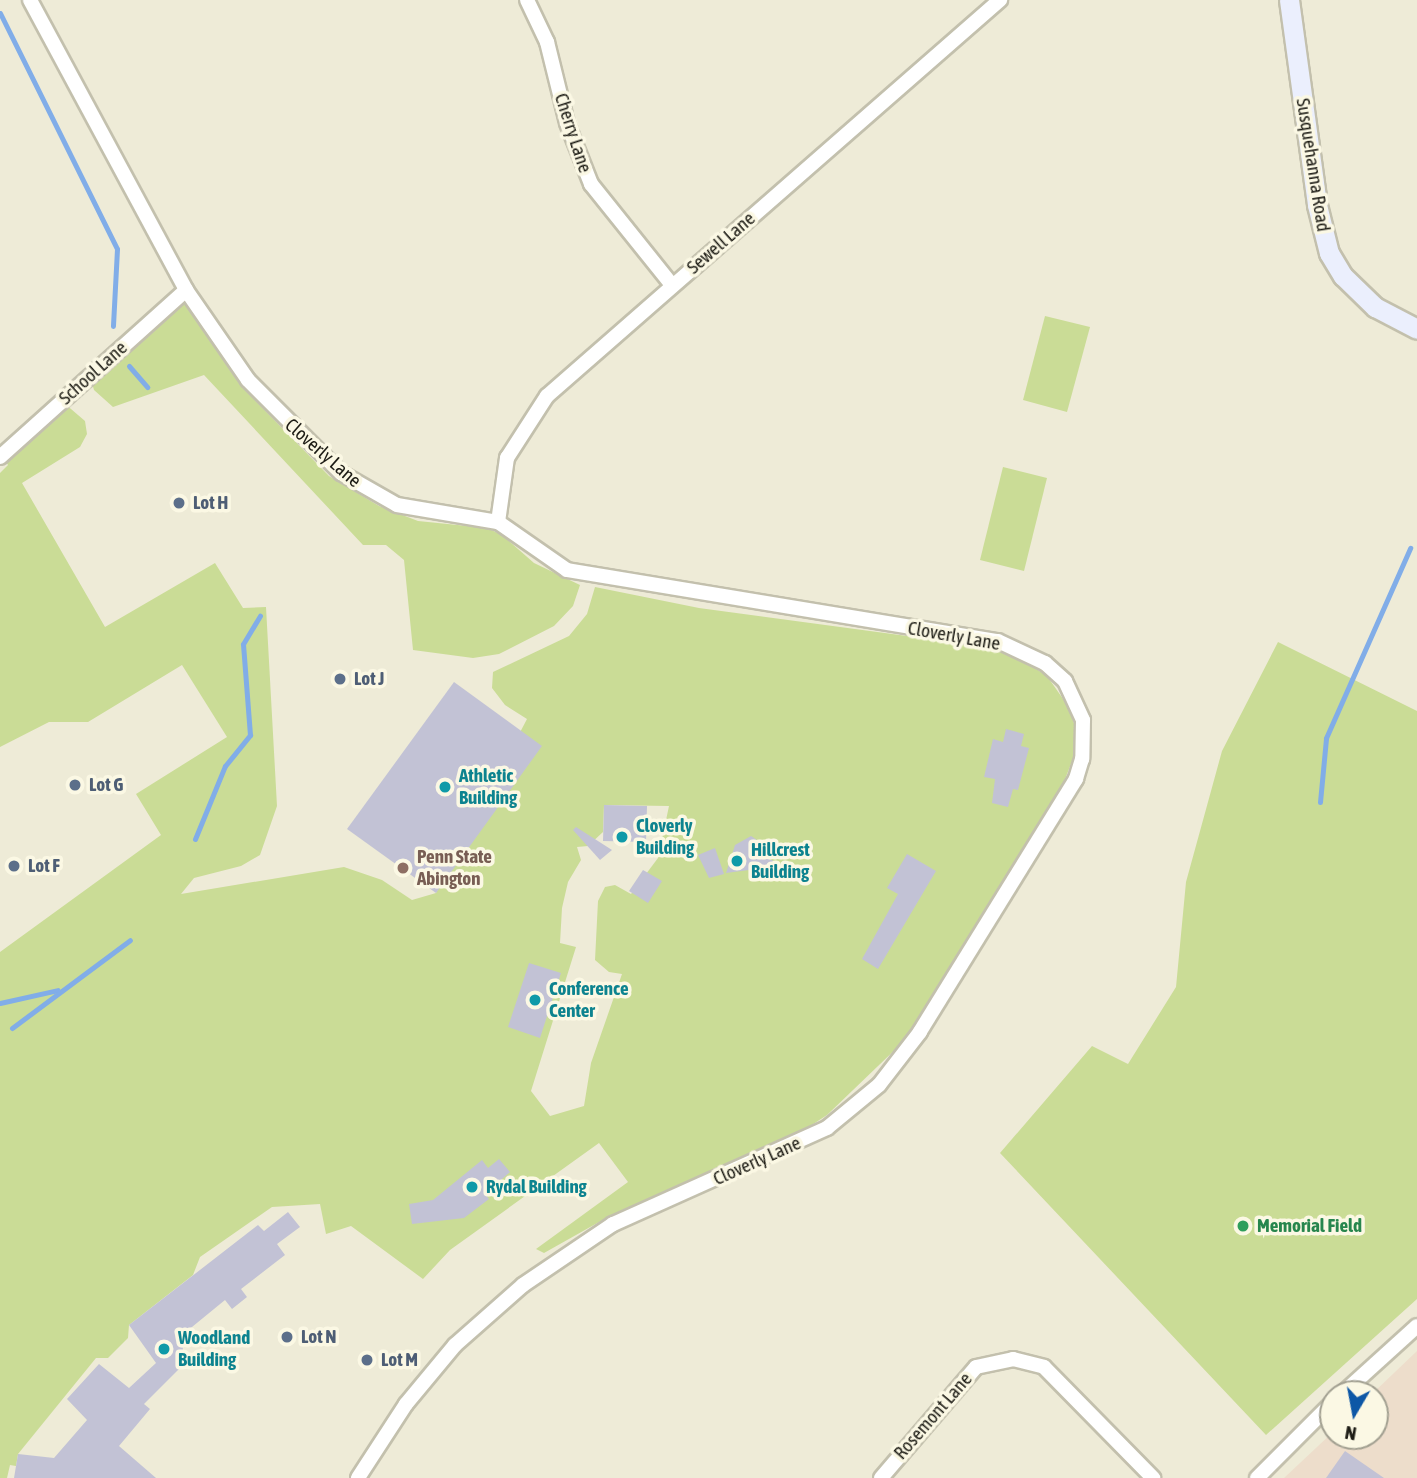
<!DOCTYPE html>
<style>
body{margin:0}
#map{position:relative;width:1417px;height:1478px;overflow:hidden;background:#eeebd7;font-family:"Asap Condensed",sans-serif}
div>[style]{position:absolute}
.industrial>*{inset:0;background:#edddcb}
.green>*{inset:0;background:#cadc96}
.stream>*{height:5px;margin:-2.5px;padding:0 2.5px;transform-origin:2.5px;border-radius:2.5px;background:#81ade8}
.building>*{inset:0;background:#c2c2d5}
.roads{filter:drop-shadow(2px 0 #c3c0ad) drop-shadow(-2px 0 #c3c0ad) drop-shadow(0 2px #c3c0ad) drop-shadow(0 -2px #c3c0ad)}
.minor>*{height:14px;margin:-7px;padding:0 7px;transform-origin:7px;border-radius:7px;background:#fff}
.secondary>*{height:19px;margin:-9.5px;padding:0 9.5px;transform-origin:9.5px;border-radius:9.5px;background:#ebeffd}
.dots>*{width:19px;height:19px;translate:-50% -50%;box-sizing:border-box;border:4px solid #fbf8e4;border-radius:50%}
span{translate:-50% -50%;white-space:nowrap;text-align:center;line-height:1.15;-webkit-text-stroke:7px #fbf8e4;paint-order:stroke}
.street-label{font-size:19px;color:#1d1c15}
.service-label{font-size:19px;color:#4e5e75;font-weight:700}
.left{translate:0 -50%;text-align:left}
.culture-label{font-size:19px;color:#0d838f;font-weight:700}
.education-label{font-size:19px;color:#785e54;font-weight:700}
.leisure-label{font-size:19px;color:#27864d;font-weight:700}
.north{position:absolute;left:1319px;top:1380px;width:70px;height:70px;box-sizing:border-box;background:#fbf8e4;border:2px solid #a2a091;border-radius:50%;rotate:190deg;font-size:19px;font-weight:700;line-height:28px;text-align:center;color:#1d1c15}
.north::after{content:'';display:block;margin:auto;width:24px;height:32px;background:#0d57a6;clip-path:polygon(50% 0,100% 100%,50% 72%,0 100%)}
</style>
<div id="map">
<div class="industrial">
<div style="clip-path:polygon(1417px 1351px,1417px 1478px,1284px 1478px,1333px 1432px,1333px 1436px,1375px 1436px,1372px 1394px)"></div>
</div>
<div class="green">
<div style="clip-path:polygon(186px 297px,243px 388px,329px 476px,379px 506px,418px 521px,487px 528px,502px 535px,534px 563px,580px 585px,573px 606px,554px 626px,499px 654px,473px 658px,413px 650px,404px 560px,386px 545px,363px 545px,204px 375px,113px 407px,94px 390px,91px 380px)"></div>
<div style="clip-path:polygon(1045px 316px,1090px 327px,1067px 412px,1023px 400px)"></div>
<div style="clip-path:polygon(evenodd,64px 403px,85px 421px,87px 434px,80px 447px,22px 483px,105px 627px,215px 563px,243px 608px,266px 607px,277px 806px,260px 855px,241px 866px,194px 878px,181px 894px,344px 867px,382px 880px,412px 900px,436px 893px,527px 719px,505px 705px,492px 688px,493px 672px,569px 636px,587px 614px,595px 587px,699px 608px,974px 645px,1016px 656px,1047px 676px,1068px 706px,1076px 729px,1074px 756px,1064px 782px,903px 1042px,827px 1115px,792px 1138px,608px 1217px,544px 1253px,536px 1249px,628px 1182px,599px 1143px,450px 1250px,423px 1279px,351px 1226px,326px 1234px,320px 1204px,272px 1207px,200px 1257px,193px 1275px,129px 1325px,128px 1338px,108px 1358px,96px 1358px,18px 1454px,16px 1466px,10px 1465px,7px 1478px,0 1478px,0 952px,161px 835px,136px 794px,227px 737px,182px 665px,88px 722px,49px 722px,0 747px,0 473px,8px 465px,4px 459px,64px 403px,604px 805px,669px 806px,658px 858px,631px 894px,615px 885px,605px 887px,598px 901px,595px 960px,609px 972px,622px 974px,591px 1063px,584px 1106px,550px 1116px,531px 1091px,576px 947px,560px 943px,562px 908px,568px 882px,581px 860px,577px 847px,588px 846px,603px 832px,604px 805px)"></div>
<div style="clip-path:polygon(1003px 467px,1047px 478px,1024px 571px,980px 560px)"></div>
<div style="clip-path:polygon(1278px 642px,1417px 711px,1417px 1299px,1266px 1435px,1000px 1153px,1092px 1046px,1128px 1064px,1176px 987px,1186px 882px,1222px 751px)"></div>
</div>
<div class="stream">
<div style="left:0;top:13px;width:263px;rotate:63.6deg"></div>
<div style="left:117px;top:249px;width:77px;rotate:93deg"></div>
<div style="left:129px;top:366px;width:28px;rotate:49deg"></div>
<div style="left:1320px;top:802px;width:64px;rotate:-84.6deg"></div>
<div style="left:1326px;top:738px;width:208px;rotate:-66.1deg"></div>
<div style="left:195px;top:839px;width:79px;rotate:-67.7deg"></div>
<div style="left:225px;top:766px;width:40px;rotate:-51deg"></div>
<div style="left:250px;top:735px;width:91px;rotate:-94.4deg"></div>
<div style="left:243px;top:644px;width:33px;rotate:-59deg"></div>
<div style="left:0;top:1003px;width:59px;rotate:-12.6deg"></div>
<div style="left:12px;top:1028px;width:147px;rotate:-36.7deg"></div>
</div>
<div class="building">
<div style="clip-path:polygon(454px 682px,542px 746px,436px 893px,347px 829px)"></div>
<div style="clip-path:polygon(1006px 729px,1024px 734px,1021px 746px,1029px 748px,1018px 790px,1013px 789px,1008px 807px,992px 803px,995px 779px,984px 777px,993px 739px,1003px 742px)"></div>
<div style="clip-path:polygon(604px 805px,647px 806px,646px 842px,603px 841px)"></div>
<div style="clip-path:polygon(576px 827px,612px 850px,600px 860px,573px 830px)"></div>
<div style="clip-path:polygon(751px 836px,763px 844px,759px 854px,789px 868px,784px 879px,752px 865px,749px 870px,726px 873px,735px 845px)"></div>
<div style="clip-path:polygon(715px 848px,724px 874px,709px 878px,698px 855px)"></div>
<div style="clip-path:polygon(907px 854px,936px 871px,878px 969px,862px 959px,898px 894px,887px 888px)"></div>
<div style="clip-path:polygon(643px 870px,662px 881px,648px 903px,629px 891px)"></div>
<div style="clip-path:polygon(529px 963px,561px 973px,540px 1038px,508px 1027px)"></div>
<div style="clip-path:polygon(499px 1159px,510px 1172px,485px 1194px,489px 1199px,464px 1218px,412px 1224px,409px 1204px,433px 1200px,482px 1160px,488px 1168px)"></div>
<div style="clip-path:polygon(288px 1212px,300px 1227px,277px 1244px,285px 1255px,241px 1289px,247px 1297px,232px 1309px,225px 1300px,181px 1336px,185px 1363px,144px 1404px,150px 1409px,119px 1446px,156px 1478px,14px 1478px,18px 1454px,54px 1458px,87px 1420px,67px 1399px,99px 1364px,129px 1388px,156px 1363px,129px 1325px,258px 1225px,264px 1231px)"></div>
<div style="clip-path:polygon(1345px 1451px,1384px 1478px,1326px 1478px)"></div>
</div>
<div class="roads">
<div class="minor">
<div style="left:30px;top:0;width:329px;rotate:61.7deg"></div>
<div style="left:186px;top:290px;width:109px;rotate:55.4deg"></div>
<div style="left:248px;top:380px;width:132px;rotate:45deg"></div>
<div style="left:341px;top:473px;width:64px;rotate:29.7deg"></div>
<div style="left:397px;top:505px;width:102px;rotate:9.6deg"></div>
<div style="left:498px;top:522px;width:84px;rotate:34.8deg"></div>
<div style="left:567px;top:570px;width:437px;rotate:9.4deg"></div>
<div style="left:998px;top:641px;width:52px;rotate:25.1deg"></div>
<div style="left:1045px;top:663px;width:27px;rotate:42deg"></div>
<div style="left:1065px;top:681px;width:43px;rotate:65.2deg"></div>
<div style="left:1083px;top:720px;width:39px;rotate:91deg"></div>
<div style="left:1082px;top:759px;width:21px;rotate:107deg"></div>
<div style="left:1076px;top:779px;width:297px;rotate:121.7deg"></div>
<div style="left:920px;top:1032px;width:67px;rotate:127.7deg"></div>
<div style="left:879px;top:1085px;width:67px;rotate:140.4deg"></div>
<div style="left:827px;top:1128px;width:235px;rotate:155.8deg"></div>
<div style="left:613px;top:1224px;width:109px;rotate:145.9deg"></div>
<div style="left:523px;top:1285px;width:91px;rotate:138.6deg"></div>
<div style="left:455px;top:1345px;width:77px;rotate:129.7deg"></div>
<div style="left:406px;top:1404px;width:88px;rotate:123deg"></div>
<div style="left:527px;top:0;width:47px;rotate:64.5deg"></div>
<div style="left:547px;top:42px;width:83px;rotate:76.1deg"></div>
<div style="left:567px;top:123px;width:66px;rotate:68.5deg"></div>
<div style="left:591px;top:184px;width:129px;rotate:51.3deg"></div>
<div style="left:0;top:457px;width:250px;rotate:-41.9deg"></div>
<div style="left:498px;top:522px;width:65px;rotate:-82deg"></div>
<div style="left:507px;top:458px;width:74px;rotate:-57.2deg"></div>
<div style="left:547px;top:396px;width:602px;rotate:-41.16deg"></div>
<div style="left:1342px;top:1394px;width:101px;rotate:-42.2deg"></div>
<div style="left:881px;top:1478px;width:146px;rotate:-49.4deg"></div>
<div style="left:976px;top:1367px;width:38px;rotate:-12deg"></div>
<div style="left:1013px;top:1359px;width:32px;rotate:14deg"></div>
<div style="left:1044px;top:1367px;width:156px;rotate:45.5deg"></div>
<div style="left:1257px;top:1478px;width:107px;rotate:-45deg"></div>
</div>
<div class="secondary">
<div style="left:1289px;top:0;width:207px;rotate:82.2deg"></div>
<div style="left:1317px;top:205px;width:49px;rotate:76deg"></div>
<div style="left:1329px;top:253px;width:27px;rotate:59deg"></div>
<div style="left:1343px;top:276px;width:45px;rotate:44.1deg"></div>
<div style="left:1375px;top:307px;width:47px;rotate:27.6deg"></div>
</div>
</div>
<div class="dots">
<div style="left:179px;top:503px;background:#5c6f8a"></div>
<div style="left:340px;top:679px;background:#5c6f8a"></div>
<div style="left:75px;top:785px;background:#5c6f8a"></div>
<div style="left:445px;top:787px;background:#0f9aa8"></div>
<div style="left:622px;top:837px;background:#0f9aa8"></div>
<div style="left:737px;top:861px;background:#0f9aa8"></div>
<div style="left:14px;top:866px;background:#5c6f8a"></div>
<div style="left:403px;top:868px;background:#8d6e63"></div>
<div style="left:535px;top:1000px;background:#0f9aa8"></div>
<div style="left:472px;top:1187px;background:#0f9aa8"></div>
<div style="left:1243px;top:1226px;background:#2e9e5b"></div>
<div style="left:287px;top:1337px;background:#5c6f8a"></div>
<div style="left:164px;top:1349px;background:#0f9aa8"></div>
<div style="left:367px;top:1360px;background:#5c6f8a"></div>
</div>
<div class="street-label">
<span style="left:573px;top:133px;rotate:72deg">Cherry Lane</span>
<span style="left:1313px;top:165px;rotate:81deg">Susquehanna Road</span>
<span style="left:721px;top:243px;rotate:-41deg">Sewell Lane</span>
<span style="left:93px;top:373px;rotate:-42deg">School Lane</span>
<span style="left:323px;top:453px;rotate:41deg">Cloverly Lane</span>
<span style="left:954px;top:636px;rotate:10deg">Cloverly Lane</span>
<span style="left:757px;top:1161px;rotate:-24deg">Cloverly Lane</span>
<span style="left:933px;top:1416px;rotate:-49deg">Rosemont Lane</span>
</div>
<div class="service-label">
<span class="left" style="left:193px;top:503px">Lot H</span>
<span class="left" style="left:354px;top:679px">Lot J</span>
<span class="left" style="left:89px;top:785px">Lot G</span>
<span class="left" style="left:28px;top:866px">Lot F</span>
<span class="left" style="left:301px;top:1337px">Lot N</span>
<span class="left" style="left:381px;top:1360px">Lot M</span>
</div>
<div class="culture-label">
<span class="left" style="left:459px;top:787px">Athletic<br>Building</span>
<span class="left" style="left:636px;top:837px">Cloverly<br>Building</span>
<span class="left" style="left:751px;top:861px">Hillcrest<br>Building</span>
<span class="left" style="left:549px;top:1000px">Conference<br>Center</span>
<span class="left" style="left:486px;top:1187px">Rydal Building</span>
<span class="left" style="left:178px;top:1349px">Woodland<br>Building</span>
</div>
<div class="education-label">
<span class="left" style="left:417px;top:868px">Penn State<br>Abington</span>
</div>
<div class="leisure-label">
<span class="left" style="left:1257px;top:1226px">Memorial Field</span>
</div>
<div class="north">N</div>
</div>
